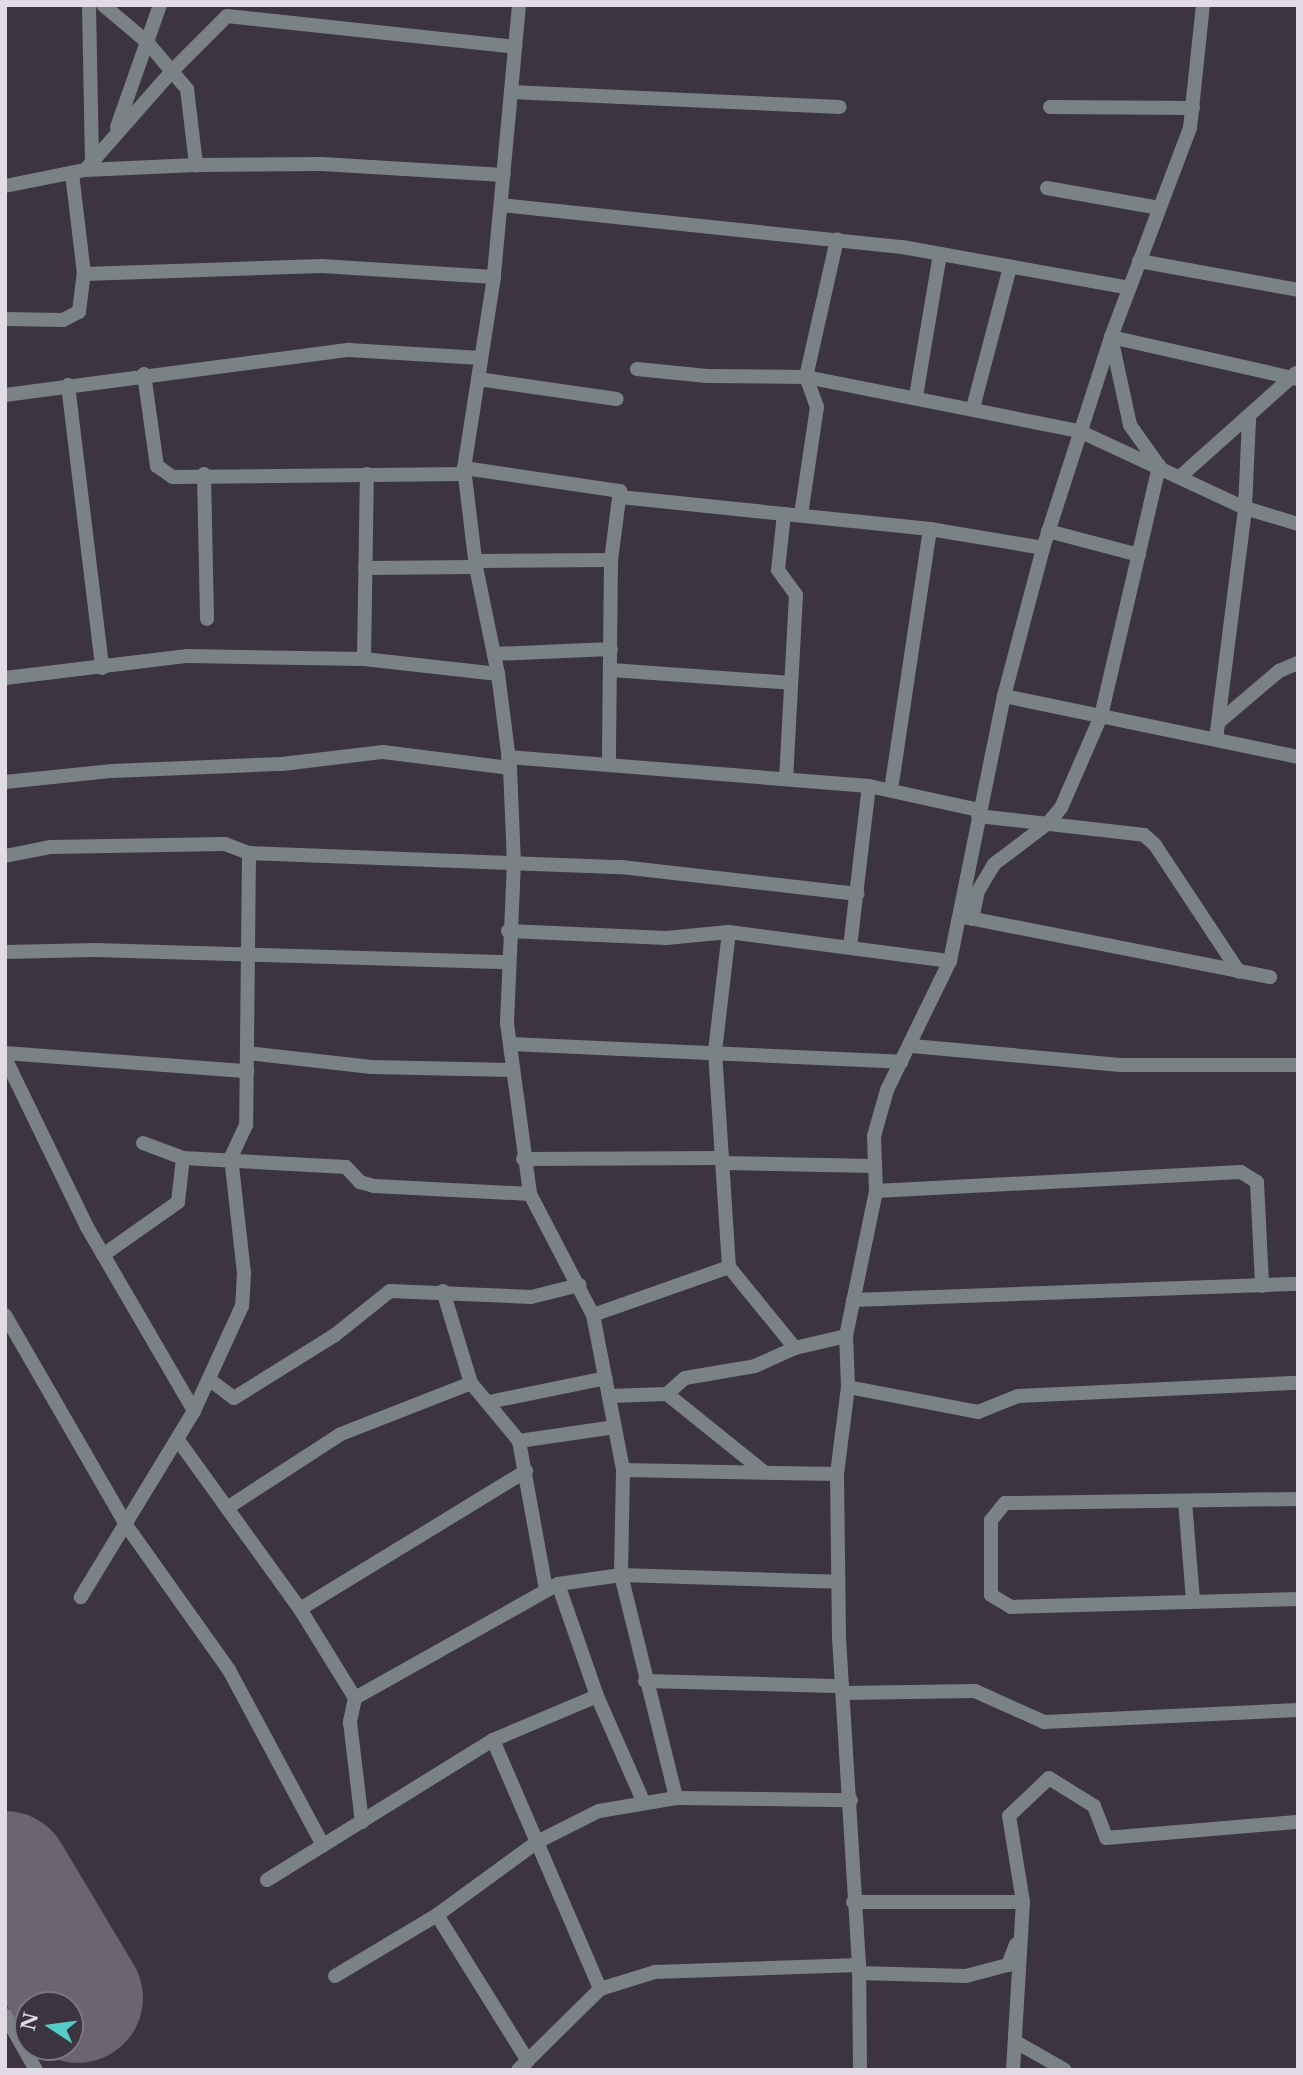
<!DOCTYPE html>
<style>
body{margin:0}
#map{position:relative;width:1303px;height:2075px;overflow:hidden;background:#3c3441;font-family:"Libre Baskerville",serif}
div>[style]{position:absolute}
.runway>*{height:130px;margin:-65px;padding:0 65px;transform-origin:65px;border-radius:65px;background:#6c6571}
.street>*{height:14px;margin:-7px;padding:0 7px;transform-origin:7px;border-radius:7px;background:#7a8286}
span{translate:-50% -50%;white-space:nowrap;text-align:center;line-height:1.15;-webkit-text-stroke:7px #3c3441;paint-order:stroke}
.frame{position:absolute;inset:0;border:7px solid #e0dbe4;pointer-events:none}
.north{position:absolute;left:14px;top:1991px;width:70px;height:70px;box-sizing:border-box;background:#3c3441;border:2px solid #7e7782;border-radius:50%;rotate:283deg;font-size:19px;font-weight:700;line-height:28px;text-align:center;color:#e0dbe4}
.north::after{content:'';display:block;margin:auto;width:24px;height:32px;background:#54cdc6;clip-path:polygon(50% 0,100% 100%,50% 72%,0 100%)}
</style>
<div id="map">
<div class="runway">
<div style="left:5px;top:1876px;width:142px;rotate:59.1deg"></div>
</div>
<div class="street">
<div style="left:89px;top:5px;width:155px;rotate:88.9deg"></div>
<div style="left:103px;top:5px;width:57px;rotate:40.1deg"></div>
<div style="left:147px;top:42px;width:62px;rotate:49.6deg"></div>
<div style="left:187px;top:89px;width:77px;rotate:83.2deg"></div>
<div style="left:519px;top:5px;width:273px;rotate:95.3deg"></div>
<div style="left:494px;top:277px;width:193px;rotate:98.9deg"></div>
<div style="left:464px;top:468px;width:100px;rotate:83.1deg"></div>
<div style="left:476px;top:567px;width:109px;rotate:78.4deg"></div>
<div style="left:498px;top:674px;width:95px;rotate:82.7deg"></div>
<div style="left:510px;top:768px;width:94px;rotate:87.6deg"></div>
<div style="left:514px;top:862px;width:161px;rotate:92.5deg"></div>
<div style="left:507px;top:1023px;width:173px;rotate:82.3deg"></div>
<div style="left:530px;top:1194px;width:136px;rotate:62.5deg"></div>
<div style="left:593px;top:1315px;width:158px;rotate:79deg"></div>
<div style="left:623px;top:1470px;width:105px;rotate:91.1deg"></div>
<div style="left:621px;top:1575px;width:230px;rotate:76.1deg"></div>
<div style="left:511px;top:92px;width:329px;rotate:2.6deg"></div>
<div style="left:1050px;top:107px;width:143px;rotate:0.4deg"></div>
<div style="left:117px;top:127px;width:129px;rotate:-70.6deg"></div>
<div style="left:85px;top:170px;width:133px;rotate:-48.7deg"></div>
<div style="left:173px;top:70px;width:76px;rotate:-45deg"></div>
<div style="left:227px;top:16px;width:290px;rotate:6.1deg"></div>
<div style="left:5px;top:186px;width:82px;rotate:-11.3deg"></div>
<div style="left:85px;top:170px;width:111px;rotate:-2.6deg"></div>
<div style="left:196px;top:165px;width:126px;rotate:-0.5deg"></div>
<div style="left:322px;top:164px;width:182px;rotate:3.5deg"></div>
<div style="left:1047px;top:188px;width:114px;rotate:10.1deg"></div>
<div style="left:501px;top:205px;width:403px;rotate:6deg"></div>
<div style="left:902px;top:247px;width:231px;rotate:10.2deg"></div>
<div style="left:1139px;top:261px;width:162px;rotate:10.3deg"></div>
<div style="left:84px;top:274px;width:238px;rotate:-1.9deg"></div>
<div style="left:322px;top:266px;width:172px;rotate:3.7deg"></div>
<div style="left:5px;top:319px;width:58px;rotate:1deg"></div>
<div style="left:63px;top:320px;width:18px;rotate:-27deg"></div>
<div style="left:79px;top:312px;width:38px;rotate:-83deg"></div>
<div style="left:84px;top:274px;width:102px;rotate:-96.8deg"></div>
<div style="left:637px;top:369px;width:70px;rotate:5.7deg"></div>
<div style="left:707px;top:376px;width:99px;rotate:0.6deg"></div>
<div style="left:806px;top:377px;width:141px;rotate:-77.3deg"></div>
<div style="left:144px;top:374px;width:93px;rotate:82deg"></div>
<div style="left:157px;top:466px;width:19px;rotate:35deg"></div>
<div style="left:173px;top:477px;width:292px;rotate:-0.6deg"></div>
<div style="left:478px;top:379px;width:140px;rotate:8.2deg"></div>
<div style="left:68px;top:385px;width:285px;rotate:83.1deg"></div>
<div style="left:5px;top:395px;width:347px;rotate:-7.5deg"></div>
<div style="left:349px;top:350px;width:132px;rotate:3.5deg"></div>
<div style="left:916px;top:396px;width:144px;rotate:-80.4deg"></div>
<div style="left:973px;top:408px;width:146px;rotate:-75.3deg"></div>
<div style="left:464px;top:468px;width:158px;rotate:8.4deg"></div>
<div style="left:620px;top:491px;width:70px;rotate:97.4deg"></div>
<div style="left:611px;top:560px;width:204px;rotate:90.6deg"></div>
<div style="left:204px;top:474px;width:145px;rotate:88.8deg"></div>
<div style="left:1182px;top:475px;width:153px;rotate:-41.8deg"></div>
<div style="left:620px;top:497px;width:312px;rotate:5.9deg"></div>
<div style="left:930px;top:529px;width:115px;rotate:9.5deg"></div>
<div style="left:784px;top:514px;width:56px;rotate:96.1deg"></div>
<div style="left:778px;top:570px;width:31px;rotate:54deg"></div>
<div style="left:796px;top:595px;width:184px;rotate:93.1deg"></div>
<div style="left:801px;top:515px;width:109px;rotate:-81.6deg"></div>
<div style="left:817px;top:407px;width:32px;rotate:-110deg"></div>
<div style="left:806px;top:377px;width:278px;rotate:11.2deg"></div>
<div style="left:1079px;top:431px;width:183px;rotate:24.9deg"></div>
<div style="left:1245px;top:508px;width:55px;rotate:16.8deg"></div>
<div style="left:1048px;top:531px;width:94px;rotate:14.8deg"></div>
<div style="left:475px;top:561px;width:136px;rotate:-0.4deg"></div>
<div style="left:365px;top:568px;width:111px;rotate:-0.5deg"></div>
<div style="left:494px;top:654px;width:117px;rotate:-2.4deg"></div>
<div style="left:364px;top:659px;width:185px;rotate:-89.1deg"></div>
<div style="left:611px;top:670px;width:180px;rotate:4.1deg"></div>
<div style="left:5px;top:678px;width:184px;rotate:-6.9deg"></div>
<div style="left:188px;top:656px;width:176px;rotate:1deg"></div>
<div style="left:364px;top:659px;width:135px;rotate:6.4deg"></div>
<div style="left:1004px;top:696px;width:300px;rotate:11.7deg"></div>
<div style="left:1219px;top:722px;width:79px;rotate:-40.4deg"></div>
<div style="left:1279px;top:671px;width:21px;rotate:-23deg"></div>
<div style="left:1216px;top:739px;width:233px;rotate:-82.8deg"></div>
<div style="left:1245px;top:508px;width:89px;rotate:-87.4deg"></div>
<div style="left:508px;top:757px;width:362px;rotate:4.6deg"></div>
<div style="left:5px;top:782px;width:108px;rotate:-5.9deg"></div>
<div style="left:112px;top:771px;width:170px;rotate:-2.4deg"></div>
<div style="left:282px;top:764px;width:102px;rotate:-6.8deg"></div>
<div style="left:383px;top:752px;width:128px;rotate:7.2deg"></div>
<div style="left:891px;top:790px;width:264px;rotate:-81.5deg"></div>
<div style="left:978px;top:816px;width:167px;rotate:6.5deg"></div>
<div style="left:1144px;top:835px;width:15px;rotate:42deg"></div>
<div style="left:1155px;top:845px;width:152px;rotate:56.5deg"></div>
<div style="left:249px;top:853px;width:372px;rotate:2.2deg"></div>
<div style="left:621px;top:867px;width:238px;rotate:6.5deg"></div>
<div style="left:5px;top:856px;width:47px;rotate:-11.1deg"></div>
<div style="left:51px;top:847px;width:174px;rotate:-1deg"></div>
<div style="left:225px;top:844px;width:26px;rotate:21deg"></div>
<div style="left:249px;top:853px;width:272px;rotate:90.6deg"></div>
<div style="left:246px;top:1125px;width:35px;rotate:115deg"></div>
<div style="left:231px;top:1157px;width:116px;rotate:83.6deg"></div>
<div style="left:244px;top:1272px;width:34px;rotate:93deg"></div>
<div style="left:242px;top:1306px;width:115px;rotate:114.6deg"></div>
<div style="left:194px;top:1411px;width:218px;rotate:121.3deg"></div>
<div style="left:964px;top:917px;width:312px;rotate:11.1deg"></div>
<div style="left:972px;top:919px;width:29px;rotate:-78deg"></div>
<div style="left:978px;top:891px;width:31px;rotate:-59deg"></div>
<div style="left:994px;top:864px;width:66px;rotate:-37deg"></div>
<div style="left:1047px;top:824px;width:21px;rotate:-49deg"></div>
<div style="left:1061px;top:808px;width:100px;rotate:-66.5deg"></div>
<div style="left:1101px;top:716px;width:257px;rotate:-76.9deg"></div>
<div style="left:1159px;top:466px;width:50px;rotate:-125.3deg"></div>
<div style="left:1130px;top:425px;width:90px;rotate:-102.2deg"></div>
<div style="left:1111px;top:337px;width:192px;rotate:12.7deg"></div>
<div style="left:508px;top:931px;width:158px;rotate:2.5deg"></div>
<div style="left:666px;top:938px;width:63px;rotate:-5.4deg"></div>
<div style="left:729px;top:932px;width:223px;rotate:7.5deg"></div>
<div style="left:729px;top:932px;width:120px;rotate:96.7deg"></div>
<div style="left:715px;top:1051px;width:216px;rotate:86.3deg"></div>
<div style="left:729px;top:1267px;width:104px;rotate:50.8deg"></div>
<div style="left:850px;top:947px;width:162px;rotate:-83.3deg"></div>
<div style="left:869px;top:786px;width:113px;rotate:12.3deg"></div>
<div style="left:5px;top:952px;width:90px;rotate:-1.3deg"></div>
<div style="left:95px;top:950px;width:413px;rotate:1.7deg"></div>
<div style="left:511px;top:1044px;width:391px;rotate:2.6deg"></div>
<div style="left:912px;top:1046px;width:209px;rotate:5.2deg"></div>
<div style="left:1120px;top:1065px;width:178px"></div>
<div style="left:5px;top:1053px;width:243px;rotate:4.3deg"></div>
<div style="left:247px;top:1053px;width:125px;rotate:6.4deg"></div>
<div style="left:371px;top:1067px;width:142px;rotate:1.2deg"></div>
<div style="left:5px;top:1058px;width:188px;rotate:64.1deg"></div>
<div style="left:87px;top:1227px;width:213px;rotate:59.8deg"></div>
<div style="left:143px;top:1143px;width:43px;rotate:20.6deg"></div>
<div style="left:183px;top:1158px;width:163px;rotate:3.2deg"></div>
<div style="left:346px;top:1167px;width:21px;rotate:47deg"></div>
<div style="left:360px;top:1182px;width:15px;rotate:16deg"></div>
<div style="left:374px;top:1186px;width:156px;rotate:2.9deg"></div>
<div style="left:523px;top:1159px;width:199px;rotate:-0.3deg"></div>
<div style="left:723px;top:1163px;width:149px;rotate:1.2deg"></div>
<div style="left:876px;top:1191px;width:365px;rotate:-3deg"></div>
<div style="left:1241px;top:1172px;width:19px;rotate:32deg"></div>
<div style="left:1257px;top:1182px;width:104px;rotate:87.2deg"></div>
<div style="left:103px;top:1255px;width:92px;rotate:-35.2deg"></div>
<div style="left:178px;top:1202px;width:44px;rotate:-83.5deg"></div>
<div style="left:443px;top:1291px;width:96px;rotate:73.1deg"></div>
<div style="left:471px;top:1383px;width:75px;rotate:50.4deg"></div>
<div style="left:519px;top:1441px;width:151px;rotate:79.7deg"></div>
<div style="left:853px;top:1300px;width:445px;rotate:-2.1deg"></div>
<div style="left:5px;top:1315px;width:242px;rotate:60deg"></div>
<div style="left:126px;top:1525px;width:178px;rotate:54.6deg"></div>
<div style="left:229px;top:1670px;width:199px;rotate:61.8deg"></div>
<div style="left:593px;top:1315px;width:144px;rotate:-19.4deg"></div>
<div style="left:210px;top:1380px;width:30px;rotate:37deg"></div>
<div style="left:234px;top:1398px;width:119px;rotate:-32deg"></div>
<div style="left:335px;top:1335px;width:70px;rotate:-38.7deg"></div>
<div style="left:390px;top:1291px;width:141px;rotate:2.4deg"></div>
<div style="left:531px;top:1297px;width:50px;rotate:-13.8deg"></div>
<div style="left:848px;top:1387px;width:132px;rotate:10.9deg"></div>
<div style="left:978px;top:1412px;width:43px;rotate:-21.8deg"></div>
<div style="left:1018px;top:1396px;width:280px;rotate:-2.7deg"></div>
<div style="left:667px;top:1394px;width:24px;rotate:-42deg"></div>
<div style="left:685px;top:1378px;width:71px;rotate:-9.7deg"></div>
<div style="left:755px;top:1366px;width:44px;rotate:-24.2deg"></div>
<div style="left:795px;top:1348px;width:52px;rotate:-13.2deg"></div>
<div style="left:609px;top:1396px;width:58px;rotate:-2deg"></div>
<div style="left:667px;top:1394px;width:124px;rotate:38.8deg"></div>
<div style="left:489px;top:1402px;width:119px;rotate:-11.6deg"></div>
<div style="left:178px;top:1440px;width:208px;rotate:54.2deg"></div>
<div style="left:300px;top:1609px;width:105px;rotate:58.3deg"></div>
<div style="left:355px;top:1698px;width:25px;rotate:102deg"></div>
<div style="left:350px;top:1722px;width:101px;rotate:83.2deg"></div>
<div style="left:519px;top:1441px;width:97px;rotate:-8.3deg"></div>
<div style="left:623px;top:1470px;width:214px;rotate:1.1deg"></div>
<div style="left:1298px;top:1499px;width:293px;rotate:179.2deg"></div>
<div style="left:1005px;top:1503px;width:22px;rotate:129deg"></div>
<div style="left:991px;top:1520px;width:75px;rotate:90deg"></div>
<div style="left:991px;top:1595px;width:23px;rotate:31deg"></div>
<div style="left:1011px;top:1607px;width:287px;rotate:-1.6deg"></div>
<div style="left:1185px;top:1501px;width:100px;rotate:85.4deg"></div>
<div style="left:227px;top:1508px;width:136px;rotate:-33deg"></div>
<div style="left:341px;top:1434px;width:140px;rotate:-21.4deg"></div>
<div style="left:558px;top:1584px;width:119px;rotate:70.8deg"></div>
<div style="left:597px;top:1696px;width:115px;rotate:66.3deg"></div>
<div style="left:300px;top:1609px;width:265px;rotate:-31.4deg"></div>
<div style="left:645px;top:1681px;width:197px;rotate:1.5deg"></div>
<div style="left:843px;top:1693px;width:132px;rotate:-0.9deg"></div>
<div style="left:975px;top:1691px;width:76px;rotate:24.2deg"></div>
<div style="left:1044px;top:1722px;width:254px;rotate:-2.7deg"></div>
<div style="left:355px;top:1698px;width:233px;rotate:-29.3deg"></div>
<div style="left:558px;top:1584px;width:64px;rotate:-8.1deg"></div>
<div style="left:621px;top:1575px;width:217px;rotate:1.8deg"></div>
<div style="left:493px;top:1740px;width:271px;rotate:66.7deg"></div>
<div style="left:267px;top:1880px;width:266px;rotate:-31.8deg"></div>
<div style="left:493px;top:1740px;width:113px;rotate:-22.9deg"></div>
<div style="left:853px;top:1902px;width:170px"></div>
<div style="left:437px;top:1915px;width:172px;rotate:58.1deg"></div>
<div style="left:859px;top:1973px;width:107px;rotate:1.6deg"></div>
<div style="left:966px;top:1976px;width:43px;rotate:-14.7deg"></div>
<div style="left:1008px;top:1965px;width:22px;rotate:-69deg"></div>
<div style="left:335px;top:1976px;width:119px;rotate:-30.9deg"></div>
<div style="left:437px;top:1915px;width:124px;rotate:-36.1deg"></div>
<div style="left:537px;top:1842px;width:69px;rotate:-26.6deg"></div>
<div style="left:599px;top:1811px;width:78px;rotate:-9.6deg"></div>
<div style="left:676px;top:1798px;width:175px;rotate:0.7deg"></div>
<div style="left:5px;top:2015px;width:63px;rotate:60.6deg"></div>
<div style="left:1016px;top:2042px;width:56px;rotate:29.7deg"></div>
<div style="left:518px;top:2070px;width:115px;rotate:-44.6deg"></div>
<div style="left:600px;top:1989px;width:58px;rotate:-17.2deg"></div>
<div style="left:655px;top:1972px;width:204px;rotate:-2deg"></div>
<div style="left:860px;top:2070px;width:105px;rotate:-90.5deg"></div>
<div style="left:859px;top:1965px;width:328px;rotate:-93.5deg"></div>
<div style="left:839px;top:1638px;width:164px;rotate:-90.7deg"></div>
<div style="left:837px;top:1474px;width:88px;rotate:-82.8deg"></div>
<div style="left:848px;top:1387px;width:51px;rotate:-92.2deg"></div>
<div style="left:846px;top:1336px;width:148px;rotate:-78.3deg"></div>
<div style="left:876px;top:1191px;width:55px;rotate:-92.1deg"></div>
<div style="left:874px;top:1136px;width:48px;rotate:-74.2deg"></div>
<div style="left:887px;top:1090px;width:144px;rotate:-64deg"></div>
<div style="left:950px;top:961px;width:270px;rotate:-78.5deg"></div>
<div style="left:1004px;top:696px;width:153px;rotate:-75.2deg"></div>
<div style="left:1043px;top:548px;width:222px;rotate:-72.1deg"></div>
<div style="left:1111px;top:337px;width:223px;rotate:-69.3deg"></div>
<div style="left:1190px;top:128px;width:124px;rotate:-84deg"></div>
<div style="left:1013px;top:2070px;width:168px;rotate:-86.6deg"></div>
<div style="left:1023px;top:1902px;width:87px;rotate:-99.2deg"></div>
<div style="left:1009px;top:1816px;width:55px;rotate:-43.5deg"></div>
<div style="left:1049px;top:1778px;width:53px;rotate:31.9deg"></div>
<div style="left:1094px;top:1806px;width:34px;rotate:69deg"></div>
<div style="left:1106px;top:1838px;width:193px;rotate:-4.8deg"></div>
</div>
<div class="frame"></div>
<div class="north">N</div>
</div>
